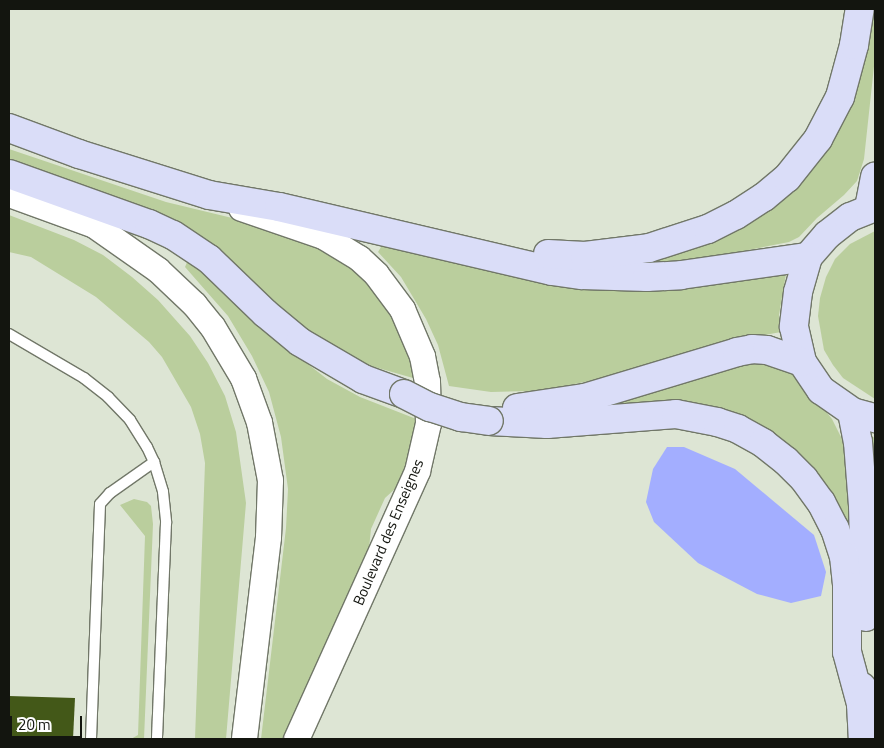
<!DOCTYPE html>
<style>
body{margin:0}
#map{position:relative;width:884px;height:748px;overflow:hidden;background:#dde5d4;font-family:"Titillium Web",sans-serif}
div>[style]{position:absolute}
.green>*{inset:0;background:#bace9d}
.water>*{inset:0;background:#a3aeff}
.building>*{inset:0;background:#435818}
.roads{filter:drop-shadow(1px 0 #717768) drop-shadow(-1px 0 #717768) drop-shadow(0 1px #717768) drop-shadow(0 -1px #717768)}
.service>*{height:10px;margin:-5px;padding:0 5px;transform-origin:5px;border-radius:5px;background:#fff}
.tertiary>*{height:25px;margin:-12.5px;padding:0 12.5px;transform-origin:12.5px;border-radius:12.5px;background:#fff}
.secondary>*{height:28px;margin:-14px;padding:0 14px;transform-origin:14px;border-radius:14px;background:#daddf8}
.bridges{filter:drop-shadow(1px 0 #717768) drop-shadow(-1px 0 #717768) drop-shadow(0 1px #717768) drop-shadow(0 -1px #717768)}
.secondary-bridge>*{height:28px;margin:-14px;padding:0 14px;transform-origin:14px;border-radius:14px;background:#daddf8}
span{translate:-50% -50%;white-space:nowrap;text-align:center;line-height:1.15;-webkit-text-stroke:5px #fff;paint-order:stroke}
.street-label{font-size:15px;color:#13150f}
.frame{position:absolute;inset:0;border:10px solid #13150f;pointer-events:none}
.scale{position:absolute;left:10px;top:716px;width:72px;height:22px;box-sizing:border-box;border:2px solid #13150f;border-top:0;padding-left:6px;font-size:15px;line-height:18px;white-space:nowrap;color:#13150f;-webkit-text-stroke:4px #fff;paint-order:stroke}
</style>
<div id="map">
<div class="green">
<div style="clip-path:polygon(872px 9px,875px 9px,875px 57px,864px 159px,857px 181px,844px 195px,817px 218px,799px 237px,789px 242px,708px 258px,650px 263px,628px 263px,768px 208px)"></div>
<div style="clip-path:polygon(9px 149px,166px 202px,269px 227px,341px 256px,394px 311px,420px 380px,350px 360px,312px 340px,231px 264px,9px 165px)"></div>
<div style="clip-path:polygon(9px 215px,74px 240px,103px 255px,132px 277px,158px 300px,190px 336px,208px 363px,225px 396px,236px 432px,246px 503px,226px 739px,195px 739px,205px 463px,200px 434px,191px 407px,162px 357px,149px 342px,96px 297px,31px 257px,9px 252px)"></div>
<div style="clip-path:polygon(875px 231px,875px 399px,843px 378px,833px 365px,824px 350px,818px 316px,820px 298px,826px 277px,835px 259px,850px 244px)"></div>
<div style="clip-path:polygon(384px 242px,497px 268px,786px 274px,779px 315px,781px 332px,718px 344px,594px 380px,560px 387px,532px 391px,491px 392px,449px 386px,438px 345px,426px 319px,401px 277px,378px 252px)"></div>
<div style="clip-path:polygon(188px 260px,214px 278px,272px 336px,327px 379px,360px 397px,424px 422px,407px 478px,385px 498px,371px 529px,368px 558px,286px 739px,261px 739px,286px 528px,288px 489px,281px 437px,269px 392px,252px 356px,228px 316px,185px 267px)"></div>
<div style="clip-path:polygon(744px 360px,789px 366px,832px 419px,842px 439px,846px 457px,852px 534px,786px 449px,601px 411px,599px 404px)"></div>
<div style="clip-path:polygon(873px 437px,875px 438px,875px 511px,870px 438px)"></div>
<div style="clip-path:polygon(134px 499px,147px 502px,151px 506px,153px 524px,144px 739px,131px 739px,138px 735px,145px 536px,120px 505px)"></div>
</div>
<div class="water">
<div style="clip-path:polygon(667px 447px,684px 447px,735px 469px,814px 535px,826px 572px,821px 596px,791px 603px,757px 594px,698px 563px,654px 522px,646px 502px,653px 469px)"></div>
</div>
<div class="building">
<div style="clip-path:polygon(9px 696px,75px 698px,73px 739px,9px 739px)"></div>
</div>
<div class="roads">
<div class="service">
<div style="left:9px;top:334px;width:87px;rotate:30.4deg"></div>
<div style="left:84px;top:378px;width:31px;rotate:38deg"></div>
<div style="left:108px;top:397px;width:32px;rotate:46deg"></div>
<div style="left:130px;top:420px;width:32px;rotate:58deg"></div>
<div style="left:147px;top:447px;width:17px;rotate:65deg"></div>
<div style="left:154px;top:462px;width:31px;rotate:73deg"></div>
<div style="left:163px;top:492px;width:31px;rotate:84deg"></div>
<div style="left:166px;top:523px;width:216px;rotate:92.4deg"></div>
<div style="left:91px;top:739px;width:235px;rotate:-87.8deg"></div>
<div style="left:100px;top:504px;width:15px;rotate:-48deg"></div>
<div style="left:110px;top:493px;width:54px;rotate:-35.2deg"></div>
</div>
<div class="tertiary">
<div style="left:9px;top:194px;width:90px;rotate:20deg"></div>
<div style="left:94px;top:225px;width:78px;rotate:35.1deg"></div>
<div style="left:158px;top:270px;width:50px;rotate:43.4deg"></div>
<div style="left:194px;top:304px;width:28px;rotate:51deg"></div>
<div style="left:212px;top:326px;width:61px;rotate:59.2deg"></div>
<div style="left:243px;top:378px;width:47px;rotate:70deg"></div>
<div style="left:259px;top:422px;width:59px;rotate:79.3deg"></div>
<div style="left:270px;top:480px;width:57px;rotate:92deg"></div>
<div style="left:268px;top:537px;width:203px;rotate:96.8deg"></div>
<div style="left:241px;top:208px;width:87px;rotate:18.9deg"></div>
<div style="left:323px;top:236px;width:42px;rotate:31.4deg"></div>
<div style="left:359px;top:258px;width:23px;rotate:43deg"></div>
<div style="left:376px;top:274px;width:44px;rotate:53.4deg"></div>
<div style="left:402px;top:309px;width:51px;rotate:66.9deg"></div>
<div style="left:422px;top:356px;width:25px;rotate:79deg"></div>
<div style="left:427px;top:381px;width:42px;rotate:88.6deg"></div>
<div style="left:428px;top:423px;width:49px;rotate:102.9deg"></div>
<div style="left:417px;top:471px;width:294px;rotate:114.3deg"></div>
</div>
<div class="secondary">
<div style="left:9px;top:128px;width:75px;rotate:20.4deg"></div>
<div style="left:79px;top:154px;width:136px;rotate:17.5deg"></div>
<div style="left:209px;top:195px;width:71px;rotate:9.7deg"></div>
<div style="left:279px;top:207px;width:280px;rotate:13.2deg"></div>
<div style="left:552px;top:271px;width:30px;rotate:8deg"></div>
<div style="left:582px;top:275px;width:65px;rotate:1.8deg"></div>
<div style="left:647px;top:277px;width:34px;rotate:-3deg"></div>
<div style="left:681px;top:275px;width:128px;rotate:-8.1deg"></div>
<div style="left:9px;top:174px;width:149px;rotate:19.7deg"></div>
<div style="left:149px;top:224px;width:26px;rotate:25deg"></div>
<div style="left:173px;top:235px;width:43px;rotate:33.7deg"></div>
<div style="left:209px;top:259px;width:78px;rotate:44deg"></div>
<div style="left:265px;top:313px;width:45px;rotate:39.6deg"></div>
<div style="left:300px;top:342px;width:73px;rotate:30.4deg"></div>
<div style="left:363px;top:379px;width:44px;rotate:20.1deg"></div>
<div style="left:875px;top:207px;width:27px;rotate:158deg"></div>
<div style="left:850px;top:217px;width:29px;rotate:142deg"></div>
<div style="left:827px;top:235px;width:29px;rotate:131deg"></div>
<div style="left:808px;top:257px;width:36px;rotate:106deg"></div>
<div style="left:798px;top:292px;width:35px;rotate:97deg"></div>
<div style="left:794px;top:327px;width:36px;rotate:77deg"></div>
<div style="left:802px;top:362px;width:34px;rotate:56deg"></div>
<div style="left:821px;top:390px;width:38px;rotate:35deg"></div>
<div style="left:852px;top:412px;width:24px;rotate:15deg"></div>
<div style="left:869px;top:208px;width:32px;rotate:-79deg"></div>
<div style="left:548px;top:254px;width:37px;rotate:3deg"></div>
<div style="left:585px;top:256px;width:64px;rotate:-7.1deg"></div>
<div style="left:649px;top:248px;width:62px;rotate:-17.9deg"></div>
<div style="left:708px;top:229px;width:31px;rotate:-27deg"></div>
<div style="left:736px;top:215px;width:33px;rotate:-33deg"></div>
<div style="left:764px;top:197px;width:30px;rotate:-40deg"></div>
<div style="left:787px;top:178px;width:50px;rotate:-51.5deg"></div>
<div style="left:818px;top:139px;width:47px;rotate:-62.4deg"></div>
<div style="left:840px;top:97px;width:54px;rotate:-74.9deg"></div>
<div style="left:854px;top:45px;width:36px;rotate:-81deg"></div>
<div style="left:517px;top:408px;width:69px;rotate:-8.4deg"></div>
<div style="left:585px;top:398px;width:159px;rotate:-16.8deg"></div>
<div style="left:737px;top:352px;width:15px;rotate:-11deg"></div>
<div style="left:752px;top:349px;width:15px;rotate:4deg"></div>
<div style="left:767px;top:350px;width:37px;rotate:19deg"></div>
<div style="left:852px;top:412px;width:31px;rotate:79deg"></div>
<div style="left:858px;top:442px;width:64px;rotate:85.5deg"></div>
<div style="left:863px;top:506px;width:111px;rotate:88.5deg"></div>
<div style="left:489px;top:421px;width:58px;rotate:3deg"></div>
<div style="left:547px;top:424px;width:129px;rotate:-4.4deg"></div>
<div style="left:676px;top:414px;width:42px;rotate:11deg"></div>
<div style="left:717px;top:422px;width:22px;rotate:18deg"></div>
<div style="left:738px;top:429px;width:29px;rotate:29deg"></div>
<div style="left:763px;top:443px;width:29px;rotate:38deg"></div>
<div style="left:786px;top:461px;width:25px;rotate:45deg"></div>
<div style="left:804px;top:479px;width:29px;rotate:54deg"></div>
<div style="left:821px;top:502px;width:30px;rotate:63deg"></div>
<div style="left:835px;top:529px;width:28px;rotate:72deg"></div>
<div style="left:844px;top:556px;width:30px;rotate:84deg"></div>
<div style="left:847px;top:586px;width:66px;rotate:90deg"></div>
<div style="left:847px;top:652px;width:54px;rotate:74.9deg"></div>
<div style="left:862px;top:687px;width:17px;rotate:93deg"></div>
<div style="left:861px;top:704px;width:35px;rotate:87deg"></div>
</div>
</div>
<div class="bridges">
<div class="secondary-bridge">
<div style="left:404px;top:394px;width:29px;rotate:27deg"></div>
<div style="left:430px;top:407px;width:33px;rotate:18deg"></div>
<div style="left:461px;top:417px;width:28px;rotate:8deg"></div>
</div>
</div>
<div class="street-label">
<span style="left:388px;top:532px;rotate:-67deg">Boulevard des Enseignes</span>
</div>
<div class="frame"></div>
<div class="scale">20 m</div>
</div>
